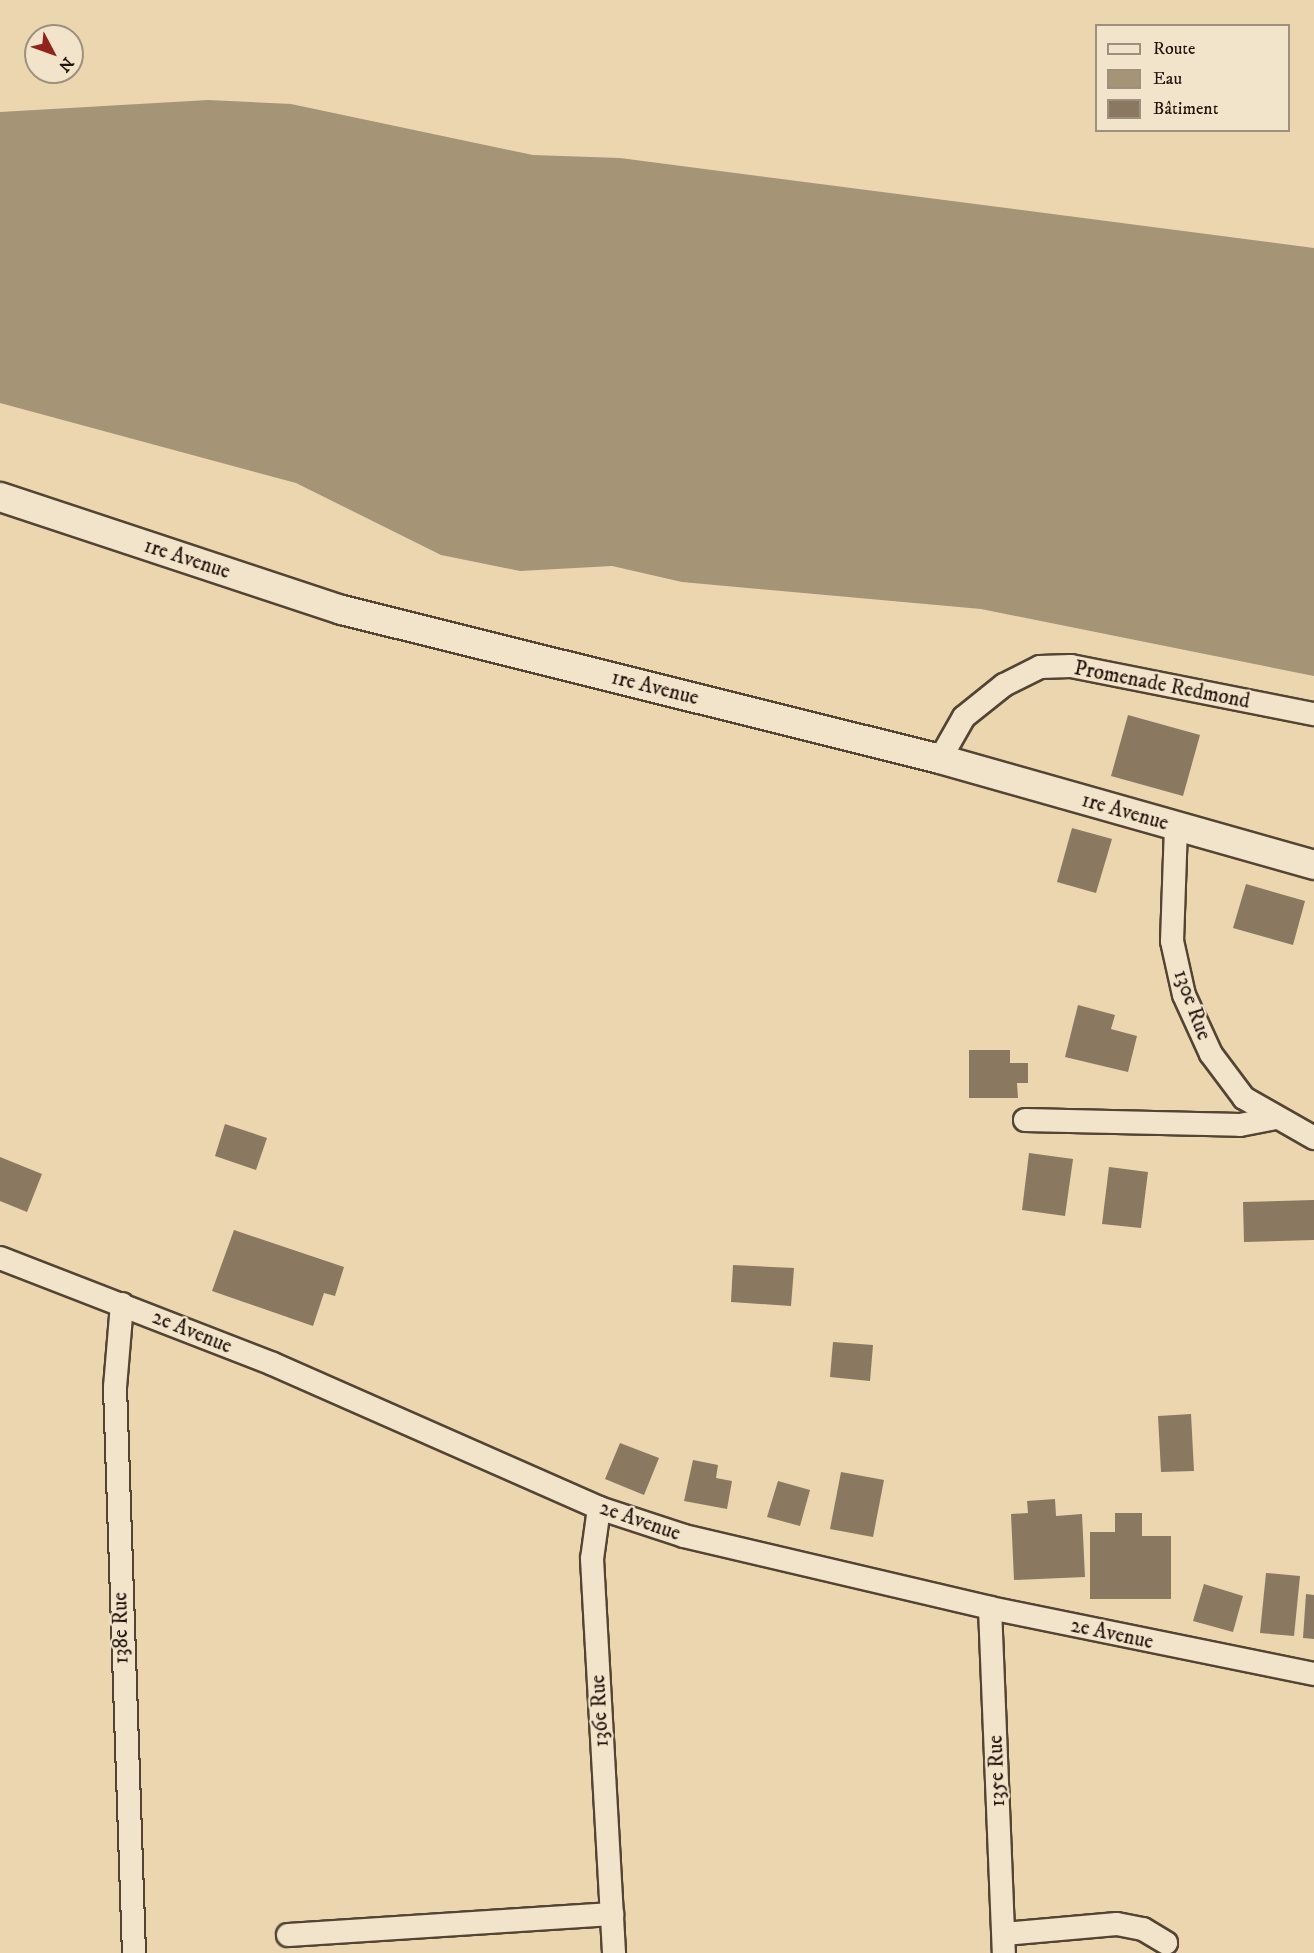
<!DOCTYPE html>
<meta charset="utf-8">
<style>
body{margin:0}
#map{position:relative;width:1314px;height:1953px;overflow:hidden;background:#ebd6af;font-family:"IM FELL DW Pica",serif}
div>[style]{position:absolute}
.water>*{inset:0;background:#a69477}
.building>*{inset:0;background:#8a7860}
.roads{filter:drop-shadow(2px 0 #534434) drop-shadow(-2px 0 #534434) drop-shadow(0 2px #534434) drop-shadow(0 -2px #534434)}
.minor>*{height:22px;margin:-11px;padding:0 11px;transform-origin:11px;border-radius:11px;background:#f2e4cb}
.tertiary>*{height:28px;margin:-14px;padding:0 14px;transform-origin:14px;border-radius:14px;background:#f2e4cb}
span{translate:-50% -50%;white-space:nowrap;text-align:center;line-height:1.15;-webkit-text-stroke:4.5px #f2e4cb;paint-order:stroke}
.street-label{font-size:21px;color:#20130b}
.legend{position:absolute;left:1095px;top:24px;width:195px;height:108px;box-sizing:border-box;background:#f2e4cb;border:2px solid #9e907e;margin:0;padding:8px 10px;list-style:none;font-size:18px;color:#20130b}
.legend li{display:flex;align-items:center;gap:12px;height:30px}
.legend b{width:30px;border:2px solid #9e907e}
.north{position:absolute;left:24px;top:24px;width:60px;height:60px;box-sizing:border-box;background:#f2e4cb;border:2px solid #9e907e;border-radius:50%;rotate:131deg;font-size:16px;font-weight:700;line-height:24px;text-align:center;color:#20130b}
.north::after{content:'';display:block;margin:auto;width:21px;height:27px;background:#8f2418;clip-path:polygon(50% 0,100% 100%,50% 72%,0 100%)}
</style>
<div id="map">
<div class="water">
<div style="clip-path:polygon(208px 100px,291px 104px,533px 155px,620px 158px,1314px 248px,1314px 676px,981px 609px,682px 582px,612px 566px,520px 571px,441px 555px,296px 483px,0 403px,0 112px)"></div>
</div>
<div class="building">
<div style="clip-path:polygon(1128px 715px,1200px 735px,1183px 796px,1111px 776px)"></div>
<div style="clip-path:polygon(1072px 828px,1112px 839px,1096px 893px,1057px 882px)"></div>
<div style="clip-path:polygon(1246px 884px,1305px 901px,1293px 945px,1233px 928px)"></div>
<div style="clip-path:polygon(1078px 1005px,1115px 1015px,1111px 1029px,1137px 1036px,1128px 1072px,1065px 1057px)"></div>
<div style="clip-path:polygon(969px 1050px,1010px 1050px,1010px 1063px,1028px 1063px,1028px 1083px,1017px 1083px,1018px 1098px,969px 1098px)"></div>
<div style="clip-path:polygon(225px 1124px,267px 1138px,256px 1170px,215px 1156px)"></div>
<div style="clip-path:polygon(1029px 1153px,1073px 1159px,1065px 1216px,1022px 1210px)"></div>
<div style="clip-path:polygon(0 1157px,42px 1174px,27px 1212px,0 1201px)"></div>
<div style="clip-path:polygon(1109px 1167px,1148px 1172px,1141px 1228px,1102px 1224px)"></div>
<div style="clip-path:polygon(1314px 1200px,1314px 1240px,1244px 1242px,1243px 1202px)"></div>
<div style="clip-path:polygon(234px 1230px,344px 1267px,335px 1296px,324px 1293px,313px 1326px,212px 1291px)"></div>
<div style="clip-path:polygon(733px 1265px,794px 1268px,791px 1306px,731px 1302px)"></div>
<div style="clip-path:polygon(833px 1342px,873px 1345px,870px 1381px,830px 1377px)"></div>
<div style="clip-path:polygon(1191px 1414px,1194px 1471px,1161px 1472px,1158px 1416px)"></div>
<div style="clip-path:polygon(620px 1443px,659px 1458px,644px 1495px,605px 1479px)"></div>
<div style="clip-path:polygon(693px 1460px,718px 1465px,716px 1478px,732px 1481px,727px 1509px,684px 1501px)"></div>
<div style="clip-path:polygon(841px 1472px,884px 1480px,873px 1537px,830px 1529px)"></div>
<div style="clip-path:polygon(778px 1481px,810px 1490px,800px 1526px,767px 1517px)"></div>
<div style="clip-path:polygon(1055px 1499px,1056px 1516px,1082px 1514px,1085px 1577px,1014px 1580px,1011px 1514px,1028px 1513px,1027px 1501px)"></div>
<div style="clip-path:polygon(1115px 1513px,1142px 1513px,1142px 1536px,1171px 1536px,1171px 1599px,1090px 1599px,1090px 1532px,1115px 1532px)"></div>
<div style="clip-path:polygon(1266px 1573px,1300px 1576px,1294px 1636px,1260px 1633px)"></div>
<div style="clip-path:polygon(1204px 1584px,1243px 1596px,1233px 1632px,1193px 1621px)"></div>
<div style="clip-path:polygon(1306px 1594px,1314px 1595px,1314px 1639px,1303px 1638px)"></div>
</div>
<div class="roads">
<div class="minor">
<div style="left:940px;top:759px;width:48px;rotate:-60.3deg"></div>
<div style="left:964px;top:717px;width:51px;rotate:-38.7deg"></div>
<div style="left:1004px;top:685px;width:40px;rotate:-26.6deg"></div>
<div style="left:1040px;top:667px;width:31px;rotate:-2deg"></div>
<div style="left:1071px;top:666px;width:248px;rotate:11.2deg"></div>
<div style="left:1176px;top:827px;width:114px;rotate:92deg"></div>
<div style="left:1172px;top:941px;width:55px;rotate:77.5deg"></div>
<div style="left:1184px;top:995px;width:65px;rotate:65.4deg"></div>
<div style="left:1211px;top:1054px;width:55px;rotate:53.1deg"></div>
<div style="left:1244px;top:1098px;width:81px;rotate:29.7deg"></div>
<div style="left:1025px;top:1120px;width:215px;rotate:1.3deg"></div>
<div style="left:1240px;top:1125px;width:38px;rotate:-11deg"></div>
<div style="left:0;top:1258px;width:293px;rotate:21.2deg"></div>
<div style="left:273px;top:1364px;width:356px;rotate:23.8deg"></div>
<div style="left:599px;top:1508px;width:89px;rotate:18.2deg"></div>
<div style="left:684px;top:1536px;width:314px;rotate:13.2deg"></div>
<div style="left:990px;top:1608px;width:331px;rotate:11.5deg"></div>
<div style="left:122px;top:1304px;width:83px;rotate:94.8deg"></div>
<div style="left:115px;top:1387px;width:566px;rotate:88.08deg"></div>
<div style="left:599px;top:1508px;width:51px;rotate:97.8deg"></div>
<div style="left:592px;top:1559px;width:395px;rotate:86.8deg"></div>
<div style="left:990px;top:1608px;width:345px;rotate:87.7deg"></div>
<div style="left:1004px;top:1934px;width:113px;rotate:-5.1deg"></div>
<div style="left:1117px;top:1924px;width:26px;rotate:11deg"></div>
<div style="left:1143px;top:1929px;width:27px;rotate:31deg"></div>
<div style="left:288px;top:1935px;width:325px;rotate:-3.7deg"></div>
</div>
<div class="tertiary">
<div style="left:0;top:497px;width:360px;rotate:18.3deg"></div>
<div style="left:342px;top:610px;width:616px;rotate:13.99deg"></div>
<div style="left:940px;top:759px;width:389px;rotate:15.8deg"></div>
</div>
</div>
<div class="street-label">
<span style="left:187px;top:559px;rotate:18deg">1re Avenue</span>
<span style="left:1162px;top:685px;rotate:11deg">Promenade Redmond</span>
<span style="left:655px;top:688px;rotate:14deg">1re Avenue</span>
<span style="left:1125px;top:812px;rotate:16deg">1re Avenue</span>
<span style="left:1192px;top:1005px;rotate:70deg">130e Rue</span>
<span style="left:192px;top:1332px;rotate:22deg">2e Avenue</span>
<span style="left:640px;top:1521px;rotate:19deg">2e Avenue</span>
<span style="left:121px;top:1628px;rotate:-91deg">138e Rue</span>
<span style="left:1112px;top:1634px;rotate:12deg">2e Avenue</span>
<span style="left:600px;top:1711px;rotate:-93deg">136e Rue</span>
<span style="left:997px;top:1771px;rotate:-92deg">135e Rue</span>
</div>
<ul class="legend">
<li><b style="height:8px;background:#f2e4cb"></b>Route</li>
<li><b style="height:16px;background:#a69477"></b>Eau</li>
<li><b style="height:16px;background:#8a7860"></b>Bâtiment</li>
</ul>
<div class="north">N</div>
</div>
